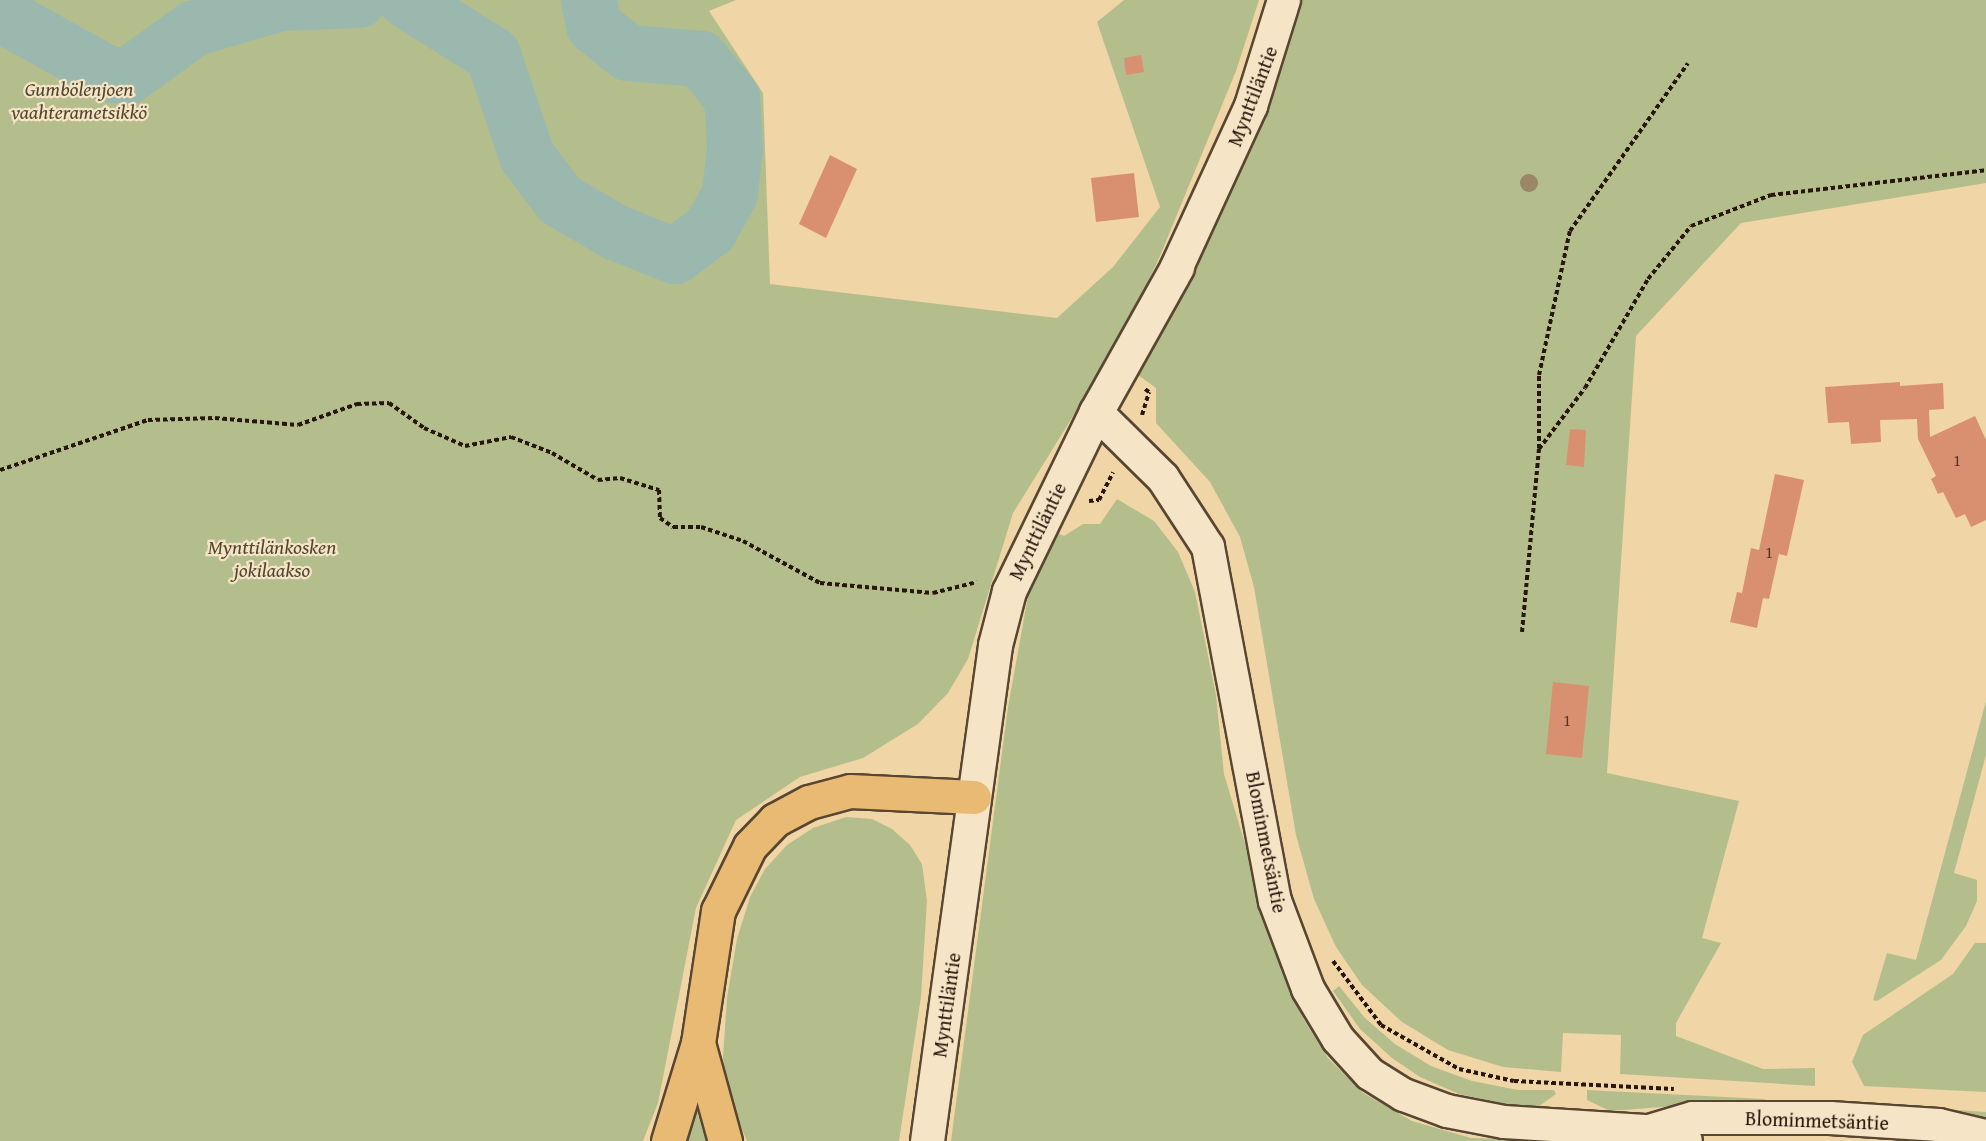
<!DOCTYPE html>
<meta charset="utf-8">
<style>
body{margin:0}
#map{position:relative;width:1986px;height:1141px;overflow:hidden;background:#f0d5a7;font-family:"Gentium Book Plus",serif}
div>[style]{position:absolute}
.green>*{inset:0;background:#b4be8c}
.river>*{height:56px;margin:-28px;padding:0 28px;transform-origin:28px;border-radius:28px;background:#9bb8ae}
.building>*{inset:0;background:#d99070}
.path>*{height:4px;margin-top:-2px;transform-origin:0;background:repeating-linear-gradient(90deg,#27160a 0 4.5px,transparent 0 7.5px)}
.roads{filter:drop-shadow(2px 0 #594631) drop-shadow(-2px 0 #594631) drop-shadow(0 2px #594631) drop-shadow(0 -2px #594631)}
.street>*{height:32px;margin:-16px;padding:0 16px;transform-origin:16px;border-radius:16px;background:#f5e4c6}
.secondary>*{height:33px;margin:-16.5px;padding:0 16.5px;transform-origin:16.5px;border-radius:16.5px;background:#f5e4c6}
.highway>*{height:33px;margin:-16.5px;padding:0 16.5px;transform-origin:16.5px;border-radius:16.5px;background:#e8ba74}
.trees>*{width:18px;height:18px;margin:-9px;border-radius:50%;background:#998766}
span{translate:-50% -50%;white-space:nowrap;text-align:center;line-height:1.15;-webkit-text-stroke:4.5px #f5e4c6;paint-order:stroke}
.number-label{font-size:16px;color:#543424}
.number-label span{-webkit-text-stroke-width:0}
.park-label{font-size:20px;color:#514831;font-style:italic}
.street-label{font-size:20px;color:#27160a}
</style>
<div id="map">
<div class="green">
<div style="clip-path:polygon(0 0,736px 0,709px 11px,763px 93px,770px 284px,1057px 318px,1113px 267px,1160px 207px,1097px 22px,1124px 0,1259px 0,1236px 71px,1160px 256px,1122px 337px,1013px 513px,968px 659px,948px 693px,918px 724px,863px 758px,800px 777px,736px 820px,696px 908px,658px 1103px,643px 1141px,0 1141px)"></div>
<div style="clip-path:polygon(1299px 0,1986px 0,1986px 183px,1741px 223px,1636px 336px,1607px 773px,1739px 801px,1702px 938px,1721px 943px,1676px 1023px,1676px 1036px,1763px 1069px,1815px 1068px,1815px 1086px,1620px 1074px,1621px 1035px,1563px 1033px,1561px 1072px,1503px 1067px,1448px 1050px,1402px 1022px,1362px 985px,1336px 947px,1314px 899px,1296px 835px,1254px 587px,1240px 537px,1210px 482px,1156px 423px,1156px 388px,1138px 375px,1226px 197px,1286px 51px)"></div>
<div style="clip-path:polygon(1117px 499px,1154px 521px,1178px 552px,1195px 592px,1216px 695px,1224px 774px,1283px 970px,1304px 1020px,1328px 1058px,1363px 1093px,1412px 1121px,1471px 1138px,1578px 1141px,951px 1141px,1008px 707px,1028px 596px,1046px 542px,1055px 532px,1064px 536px,1083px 524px,1100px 524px)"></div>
<div style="clip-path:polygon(1986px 701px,1986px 755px,1954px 873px,1977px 880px,1977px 901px,1966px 926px,1941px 960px,1877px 1001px,1873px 1000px,1887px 953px,1916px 960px)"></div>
<div style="clip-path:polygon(846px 817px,872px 819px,892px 829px,910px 845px,922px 864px,927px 901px,921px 997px,899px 1141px,747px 1141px,725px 1089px,723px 1057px,727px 998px,737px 939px,750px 897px,765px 869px,787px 845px,813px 828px)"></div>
<div style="clip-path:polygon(1975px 943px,1986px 943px,1986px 1092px,1864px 1086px,1852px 1062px,1863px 1035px,1953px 974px)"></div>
<div style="clip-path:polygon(1339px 986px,1365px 1018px,1395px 1044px,1431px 1066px,1472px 1081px,1518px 1090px,1554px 1090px,1556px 1094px,1538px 1107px,1509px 1105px,1459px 1094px,1420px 1077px,1392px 1058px,1360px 1029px,1333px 991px)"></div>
<div style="clip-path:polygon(1587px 1090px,1765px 1099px,1765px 1108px,1675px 1106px,1610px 1111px,1587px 1100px)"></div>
<div style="clip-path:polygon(693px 1099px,705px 1137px,707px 1141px,685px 1141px)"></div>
<div style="clip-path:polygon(1900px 1106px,1986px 1112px,1986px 1124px,1898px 1115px)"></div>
</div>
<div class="river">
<div style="left:406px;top:0;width:103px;rotate:32.3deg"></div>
<div style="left:493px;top:55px;width:107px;rotate:71.4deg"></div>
<div style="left:527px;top:156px;width:55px;rotate:53.1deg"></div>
<div style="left:560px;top:200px;width:64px;rotate:30.2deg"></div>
<div style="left:615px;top:232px;width:65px;rotate:21.8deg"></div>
<div style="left:675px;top:256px;width:44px;rotate:-36.6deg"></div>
<div style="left:710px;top:230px;width:41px;rotate:-60.9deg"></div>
<div style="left:730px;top:194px;width:47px;rotate:-83.9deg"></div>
<div style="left:735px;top:147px;width:49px;rotate:-93.5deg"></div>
<div style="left:732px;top:98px;width:50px;rotate:-128.5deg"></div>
<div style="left:701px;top:59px;width:73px;rotate:-175.3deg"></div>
<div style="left:628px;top:53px;width:43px;rotate:-141.5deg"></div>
<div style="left:594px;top:26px;width:26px;rotate:-101deg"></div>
<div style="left:0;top:14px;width:124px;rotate:29.1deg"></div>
<div style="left:108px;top:74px;width:19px;rotate:9deg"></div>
<div style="left:127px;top:77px;width:82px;rotate:-36deg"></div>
<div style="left:193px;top:29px;width:92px;rotate:-16.5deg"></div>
<div style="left:281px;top:3px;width:78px;rotate:-2.2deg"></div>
</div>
<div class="building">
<div style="clip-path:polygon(1141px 55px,1144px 72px,1126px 75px,1124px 58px)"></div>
<div style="clip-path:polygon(830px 155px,857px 169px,826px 238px,799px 224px)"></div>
<div style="clip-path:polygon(1134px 173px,1139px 217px,1096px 222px,1091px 178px)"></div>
<div style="clip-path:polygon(1900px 382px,1900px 386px,1943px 383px,1944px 409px,1929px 410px,1930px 437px,1975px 416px,1986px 440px,1986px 520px,1971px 527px,1965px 514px,1956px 518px,1943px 492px,1938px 494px,1931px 479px,1936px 476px,1918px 439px,1917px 419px,1880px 420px,1881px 442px,1851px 444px,1849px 422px,1828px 423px,1825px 387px)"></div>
<div style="clip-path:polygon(1570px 429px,1586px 430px,1584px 467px,1566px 465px)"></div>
<div style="clip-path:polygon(1775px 474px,1804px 480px,1787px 556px,1779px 554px,1769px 599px,1763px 598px,1757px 628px,1730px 622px,1737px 592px,1742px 593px,1751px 548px,1759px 550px)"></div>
<div style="clip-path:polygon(1553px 682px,1589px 686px,1582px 758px,1546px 754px)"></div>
</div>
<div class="path">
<div style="left:1142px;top:415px;width:24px;rotate:-73deg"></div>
<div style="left:1149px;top:392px;width:5px;rotate:-143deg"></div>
<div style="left:1539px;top:448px;width:73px;rotate:-90deg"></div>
<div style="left:1539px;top:375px;width:147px;rotate:-77.9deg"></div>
<div style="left:1570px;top:231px;width:205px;rotate:-54.9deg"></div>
<div style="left:0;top:470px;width:156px;rotate:-18.7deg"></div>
<div style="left:148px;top:420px;width:67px;rotate:-1.7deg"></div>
<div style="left:215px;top:418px;width:83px;rotate:4.8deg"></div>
<div style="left:298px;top:425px;width:63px;rotate:-19.6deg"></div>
<div style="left:357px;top:404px;width:32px;rotate:-2deg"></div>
<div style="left:389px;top:403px;width:43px;rotate:35.5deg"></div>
<div style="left:424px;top:428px;width:45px;rotate:23.7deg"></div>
<div style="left:465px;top:446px;width:47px;rotate:-11.1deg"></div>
<div style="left:511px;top:437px;width:44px;rotate:21.3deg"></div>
<div style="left:552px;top:453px;width:53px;rotate:30.4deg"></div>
<div style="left:598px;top:480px;width:22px;rotate:-5deg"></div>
<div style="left:620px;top:478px;width:41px;rotate:17.1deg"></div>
<div style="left:659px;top:490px;width:28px;rotate:88deg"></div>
<div style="left:660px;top:518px;width:16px;rotate:35deg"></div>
<div style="left:673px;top:527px;width:28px"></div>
<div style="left:701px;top:527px;width:44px;rotate:18.4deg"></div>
<div style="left:743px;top:541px;width:88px;rotate:28.6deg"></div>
<div style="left:820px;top:583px;width:113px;rotate:5.1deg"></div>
<div style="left:933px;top:593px;width:45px;rotate:-14deg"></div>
<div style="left:1089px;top:501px;width:10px;rotate:-6deg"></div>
<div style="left:1099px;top:500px;width:31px;rotate:-63deg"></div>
<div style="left:1522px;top:632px;width:184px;rotate:-84.7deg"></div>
<div style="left:1539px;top:449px;width:76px;rotate:-53deg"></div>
<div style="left:1585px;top:388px;width:126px;rotate:-60deg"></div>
<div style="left:1648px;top:279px;width:68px;rotate:-50.9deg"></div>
<div style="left:1691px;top:226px;width:86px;rotate:-21.2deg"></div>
<div style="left:1771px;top:195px;width:216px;rotate:-6.6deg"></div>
<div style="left:1333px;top:961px;width:80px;rotate:53.1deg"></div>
<div style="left:1381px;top:1025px;width:90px;rotate:29.4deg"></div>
<div style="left:1459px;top:1069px;width:56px;rotate:12.3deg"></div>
<div style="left:1514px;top:1081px;width:160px;rotate:2.9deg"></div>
</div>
<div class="roads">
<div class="street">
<div style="left:1177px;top:267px;width:177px;rotate:-65.3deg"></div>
<div style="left:1251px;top:106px;width:111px;rotate:-72.7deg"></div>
<div style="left:1096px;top:412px;width:94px;rotate:44.6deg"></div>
<div style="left:1163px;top:478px;width:82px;rotate:56.9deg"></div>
<div style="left:1208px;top:547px;width:360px;rotate:79.3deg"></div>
<div style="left:1275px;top:901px;width:94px;rotate:69.4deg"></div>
<div style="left:1308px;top:989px;width:58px;rotate:59deg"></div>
<div style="left:1338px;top:1039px;width:47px;rotate:47.6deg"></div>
<div style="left:1370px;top:1074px;width:40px;rotate:32deg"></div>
<div style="left:1404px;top:1095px;width:46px;rotate:20.4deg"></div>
<div style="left:1447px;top:1111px;width:58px;rotate:10.9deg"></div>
<div style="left:1504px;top:1122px;width:145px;rotate:3.6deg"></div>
<div style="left:1649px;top:1131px;width:38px;rotate:15deg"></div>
<div style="left:1649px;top:1131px;width:46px;rotate:-16.5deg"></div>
<div style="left:1693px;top:1118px;width:137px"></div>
<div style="left:1830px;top:1118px;width:109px;rotate:3.7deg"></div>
<div style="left:1939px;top:1125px;width:48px;rotate:13.2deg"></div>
</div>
<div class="secondary">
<div style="left:927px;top:1141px;width:501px;rotate:-82.19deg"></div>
<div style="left:995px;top:645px;width:56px;rotate:-75.5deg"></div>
<div style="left:1009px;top:591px;width:199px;rotate:-64.1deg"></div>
<div style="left:1096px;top:412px;width:166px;rotate:-60.8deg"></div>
</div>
<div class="highway">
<div style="left:698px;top:1043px;width:102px;rotate:74.6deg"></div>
<div style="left:668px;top:1141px;width:102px;rotate:-73deg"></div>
<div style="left:698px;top:1043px;width:134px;rotate:-81.4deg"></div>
<div style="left:718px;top:911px;width:72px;rotate:-63.8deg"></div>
<div style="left:750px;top:846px;width:36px;rotate:-46deg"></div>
<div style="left:775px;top:820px;width:38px;rotate:-28deg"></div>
<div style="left:809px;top:802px;width:42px;rotate:-15deg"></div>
<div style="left:850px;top:791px;width:124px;rotate:2.8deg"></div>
</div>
</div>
<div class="trees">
<div style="left:1529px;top:183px"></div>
</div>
<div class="number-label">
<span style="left:1957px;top:460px">1</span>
<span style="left:1769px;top:552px">1</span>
<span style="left:1567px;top:720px">1</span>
</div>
<div class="park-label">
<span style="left:79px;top:100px">Gumbölenjoen<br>vaahterametsikkö</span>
<span style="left:272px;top:558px">Mynttilänkosken<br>jokilaakso</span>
</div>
<div class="street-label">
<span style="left:1252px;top:96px;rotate:-69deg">Mynttiläntie</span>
<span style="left:1037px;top:531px;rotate:-64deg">Mynttiläntie</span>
<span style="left:1267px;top:842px;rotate:79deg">Blominmetsäntie</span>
<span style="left:946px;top:1005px;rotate:-82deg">Mynttiläntie</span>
<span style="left:1817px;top:1120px;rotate:2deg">Blominmetsäntie</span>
</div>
</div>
